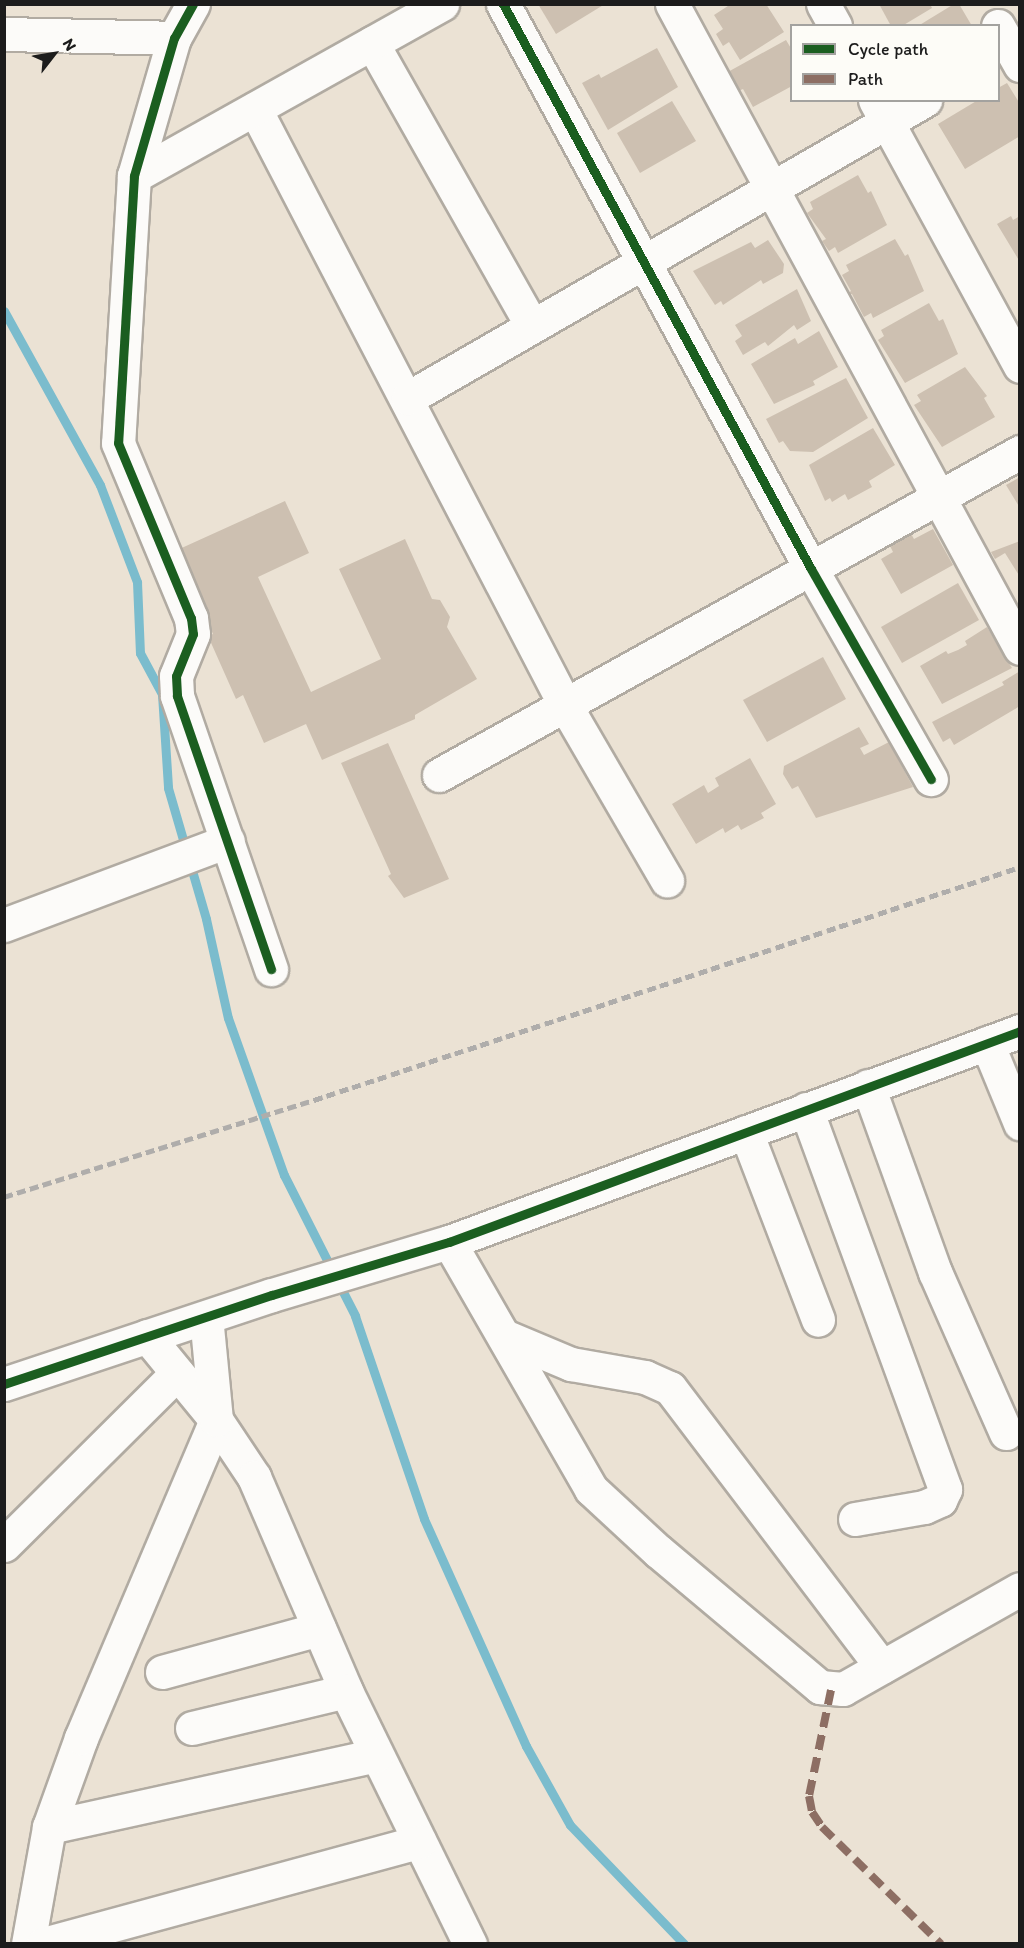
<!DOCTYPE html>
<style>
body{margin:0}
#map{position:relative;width:1024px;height:1948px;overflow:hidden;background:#ebe2d4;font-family:Itim,sans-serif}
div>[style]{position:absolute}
.stream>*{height:9px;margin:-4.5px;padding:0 4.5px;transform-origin:4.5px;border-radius:4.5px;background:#7bbccd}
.building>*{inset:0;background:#cdc0b1}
.roads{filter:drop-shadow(2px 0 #b1aba2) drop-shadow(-2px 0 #b1aba2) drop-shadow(0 2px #b1aba2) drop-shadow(0 -2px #b1aba2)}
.minor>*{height:33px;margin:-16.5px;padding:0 16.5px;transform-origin:16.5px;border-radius:16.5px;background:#fcfbf9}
.rail>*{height:4.5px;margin-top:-2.25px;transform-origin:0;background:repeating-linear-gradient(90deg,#afadab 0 9px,transparent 0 13.5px)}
.quiet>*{height:8px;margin-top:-4px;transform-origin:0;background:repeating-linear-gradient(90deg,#8d6e63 0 15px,transparent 0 23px)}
.cycleway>*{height:9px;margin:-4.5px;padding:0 4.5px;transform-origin:4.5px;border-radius:4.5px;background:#1b5e20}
span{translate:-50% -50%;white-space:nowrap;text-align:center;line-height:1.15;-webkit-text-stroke:5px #fdfcf7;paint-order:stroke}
.frame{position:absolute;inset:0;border:6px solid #1c1c1c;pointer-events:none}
.legend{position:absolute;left:790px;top:24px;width:210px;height:78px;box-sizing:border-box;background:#fdfcf7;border:2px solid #a3a29f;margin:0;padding:8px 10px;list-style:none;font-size:18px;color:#1c1c1c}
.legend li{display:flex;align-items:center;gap:12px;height:30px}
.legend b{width:30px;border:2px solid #a3a29f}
.north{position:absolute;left:24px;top:24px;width:60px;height:60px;-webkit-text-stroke:4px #fdfcf7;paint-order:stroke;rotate:59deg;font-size:16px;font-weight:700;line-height:24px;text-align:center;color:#1c1c1c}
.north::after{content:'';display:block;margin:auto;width:21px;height:27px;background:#1c1c1c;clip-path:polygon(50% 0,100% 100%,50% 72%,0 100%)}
</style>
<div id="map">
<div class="stream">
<div style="left:4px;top:311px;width:199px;rotate:61.1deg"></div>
<div style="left:100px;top:485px;width:104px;rotate:69.1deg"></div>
<div style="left:137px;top:582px;width:71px;rotate:87.6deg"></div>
<div style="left:140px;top:653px;width:47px;rotate:61.8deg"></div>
<div style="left:162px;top:694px;width:94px;rotate:86.3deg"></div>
<div style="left:168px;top:788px;width:136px;rotate:73.8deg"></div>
<div style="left:206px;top:919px;width:101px;rotate:77.5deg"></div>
<div style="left:228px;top:1018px;width:167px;rotate:70.4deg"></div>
<div style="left:284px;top:1175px;width:106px;rotate:63.2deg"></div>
<div style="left:338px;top:1282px;width:38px;rotate:63deg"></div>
<div style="left:355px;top:1316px;width:214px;rotate:71.2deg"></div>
<div style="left:424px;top:1519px;width:249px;rotate:65.8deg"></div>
<div style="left:526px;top:1746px;width:90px;rotate:60.9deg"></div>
<div style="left:570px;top:1825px;width:165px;rotate:46.2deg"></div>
</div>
<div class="building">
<div style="clip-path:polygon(538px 4px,605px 4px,556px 34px)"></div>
<div style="clip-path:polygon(731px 4px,766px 4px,784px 32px,740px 60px,729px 42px,723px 46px,716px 34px,723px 29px,714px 15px)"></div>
<div style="clip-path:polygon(879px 4px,930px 4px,932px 8px,902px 26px,891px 26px)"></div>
<div style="clip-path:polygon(954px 4px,959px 4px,972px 26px,918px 26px)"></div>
<div style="clip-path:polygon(786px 40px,792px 50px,792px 86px,753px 107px,743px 89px,736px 92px,726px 73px)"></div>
<div style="clip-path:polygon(657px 48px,678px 87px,608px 130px,582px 83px,599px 74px,601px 78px)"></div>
<div style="clip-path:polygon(1007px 83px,1020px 104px,1020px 136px,965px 169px,938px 124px,978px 100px,998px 100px,998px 88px)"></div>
<div style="clip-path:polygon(672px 101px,696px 141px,640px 173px,617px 133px)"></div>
<div style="clip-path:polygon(858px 175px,868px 193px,871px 191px,887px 225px,838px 253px,835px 247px,829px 251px,822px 241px,826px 239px,807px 213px,813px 209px,810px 202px)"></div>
<div style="clip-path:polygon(1011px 216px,1013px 220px,1020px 216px,1020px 262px,997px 224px)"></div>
<div style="clip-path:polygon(895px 239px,905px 256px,908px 254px,924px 291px,873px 318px,871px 313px,864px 317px,852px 294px,847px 294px,851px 291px,842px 275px,849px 271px,846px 265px)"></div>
<div style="clip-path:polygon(768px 240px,784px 264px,783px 273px,763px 284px,761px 280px,723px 305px,721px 301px,715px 305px,693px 271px,751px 242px,755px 248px)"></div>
<div style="clip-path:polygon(797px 289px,811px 321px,797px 330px,794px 325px,768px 346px,765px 342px,743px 355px,735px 341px,742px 336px,735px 325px)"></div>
<div style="clip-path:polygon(929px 303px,939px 321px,943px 319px,958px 354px,905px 383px,878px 340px,884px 336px,881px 330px)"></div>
<div style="clip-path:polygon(819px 331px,838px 367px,813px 381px,815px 385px,774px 404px,751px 364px,795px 338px,798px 344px)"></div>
<div style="clip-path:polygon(965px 367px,987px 396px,984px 398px,995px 417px,942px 447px,914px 405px,921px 401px,917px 395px)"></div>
<div style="clip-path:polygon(846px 378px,868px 418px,813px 452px,790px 451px,783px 441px,779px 443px,766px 419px)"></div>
<div style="clip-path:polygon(873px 428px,895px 465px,869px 481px,872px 487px,848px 500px,845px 494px,832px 502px,830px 498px,825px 501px,809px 465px)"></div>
<div style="clip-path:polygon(1020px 477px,1020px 508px,1006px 485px)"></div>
<div style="clip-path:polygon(285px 501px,309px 553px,258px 577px,311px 692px,381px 659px,339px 569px,405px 539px,432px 599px,440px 600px,450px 617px,447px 627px,477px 679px,415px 715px,415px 719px,322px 760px,306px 724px,264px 743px,243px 695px,236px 699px,208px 636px,213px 634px,175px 551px)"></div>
<div style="clip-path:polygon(933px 529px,953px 565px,901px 594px,881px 559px,893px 552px,889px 544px,910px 532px,914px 539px)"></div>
<div style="clip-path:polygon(1020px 541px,1020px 577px,1005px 553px,995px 559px,991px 552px)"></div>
<div style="clip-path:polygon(958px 583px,979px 620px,902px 663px,881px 627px)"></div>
<div style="clip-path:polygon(987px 627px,1012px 668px,942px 704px,920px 666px,946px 651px,948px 654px,958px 650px,967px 645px,965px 641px)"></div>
<div style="clip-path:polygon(823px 657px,846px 699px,767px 742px,743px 700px)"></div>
<div style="clip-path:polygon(1020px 671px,1020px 706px,954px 745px,950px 738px,943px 742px,932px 722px,1004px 685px,1002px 682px)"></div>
<div style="clip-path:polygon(859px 727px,869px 744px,860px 748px,864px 755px,889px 742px,913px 787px,816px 818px,798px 786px,792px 789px,783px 774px,784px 766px)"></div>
<div style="clip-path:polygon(388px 743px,449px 879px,404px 898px,388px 876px,391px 874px,341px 763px)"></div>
<div style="clip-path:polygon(750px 758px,776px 804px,761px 813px,764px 818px,741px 830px,738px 825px,725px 833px,723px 828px,696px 844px,672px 804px,704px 785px,708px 793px,719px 786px,715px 778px)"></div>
</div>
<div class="roads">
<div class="minor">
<div style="left:193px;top:4px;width:39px;rotate:119deg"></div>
<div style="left:174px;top:38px;width:144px;rotate:106.2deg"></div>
<div style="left:134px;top:176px;width:267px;rotate:93.4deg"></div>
<div style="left:118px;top:443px;width:190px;rotate:67.4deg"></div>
<div style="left:191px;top:618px;width:16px;rotate:83deg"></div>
<div style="left:193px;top:634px;width:45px;rotate:112deg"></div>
<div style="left:176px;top:676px;width:20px;rotate:87deg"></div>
<div style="left:177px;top:696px;width:289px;rotate:71deg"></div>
<div style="left:503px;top:4px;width:643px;rotate:61.4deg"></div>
<div style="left:811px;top:569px;width:242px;rotate:60.3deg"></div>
<div style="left:672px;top:4px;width:732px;rotate:61.61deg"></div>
<div style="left:823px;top:4px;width:25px;rotate:61deg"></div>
<div style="left:998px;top:26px;width:45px;rotate:60.6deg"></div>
<div style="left:4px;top:34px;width:170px;rotate:1.3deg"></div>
<div style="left:372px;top:43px;width:323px;rotate:60.5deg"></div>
<div style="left:875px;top:100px;width:303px;rotate:61.4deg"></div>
<div style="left:255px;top:109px;width:672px;rotate:62.52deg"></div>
<div style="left:565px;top:705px;width:203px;rotate:59.8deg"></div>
<div style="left:134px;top:176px;width:353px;rotate:-29.2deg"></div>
<div style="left:408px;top:398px;width:597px;rotate:-29.96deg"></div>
<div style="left:439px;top:775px;width:665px;rotate:-29.07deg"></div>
<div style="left:4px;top:925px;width:239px;rotate:-20.6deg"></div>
<div style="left:987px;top:1043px;width:87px;rotate:67.6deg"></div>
<div style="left:868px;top:1086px;width:198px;rotate:70.2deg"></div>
<div style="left:935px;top:1272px;width:176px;rotate:66.2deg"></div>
<div style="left:806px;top:1109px;width:405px;rotate:69.9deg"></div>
<div style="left:945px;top:1489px;width:12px;rotate:114deg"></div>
<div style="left:940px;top:1500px;width:17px;rotate:156deg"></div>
<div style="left:924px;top:1507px;width:70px;rotate:170.1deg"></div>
<div style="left:746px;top:1132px;width:201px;rotate:69deg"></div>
<div style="left:449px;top:1242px;width:285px;rotate:60.1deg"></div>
<div style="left:591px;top:1489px;width:91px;rotate:42.8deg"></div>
<div style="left:658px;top:1551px;width:212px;rotate:40deg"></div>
<div style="left:820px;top:1687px;width:23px;rotate:5deg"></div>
<div style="left:843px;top:1689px;width:203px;rotate:-29.5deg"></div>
<div style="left:147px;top:1336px;width:109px;rotate:50.6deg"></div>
<div style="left:216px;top:1420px;width:69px;rotate:56.3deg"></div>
<div style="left:254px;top:1477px;width:233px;rotate:66.7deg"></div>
<div style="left:346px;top:1691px;width:282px;rotate:63.9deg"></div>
<div style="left:504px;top:1336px;width:73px;rotate:22.7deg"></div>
<div style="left:571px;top:1364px;width:75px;rotate:10deg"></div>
<div style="left:645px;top:1377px;width:27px;rotate:24deg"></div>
<div style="left:670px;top:1388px;width:350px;rotate:52.8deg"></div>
<div style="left:4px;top:1384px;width:282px;rotate:-18.4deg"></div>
<div style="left:272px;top:1295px;width:185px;rotate:-16.7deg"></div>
<div style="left:449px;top:1242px;width:609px;rotate:-20.28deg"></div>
<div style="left:4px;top:1545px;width:244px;rotate:-44.8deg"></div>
<div style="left:162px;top:1672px;width:163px;rotate:-15.3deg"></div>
<div style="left:192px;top:1728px;width:158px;rotate:-13.5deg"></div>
<div style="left:49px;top:1827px;width:335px;rotate:-12.4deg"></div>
<div style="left:28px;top:1944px;width:119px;rotate:-79.8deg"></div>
<div style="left:49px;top:1827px;width:95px;rotate:-70.2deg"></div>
<div style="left:81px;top:1738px;width:345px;rotate:-67deg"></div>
<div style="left:216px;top:1420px;width:103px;rotate:-95.5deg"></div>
<div style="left:43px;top:1944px;width:390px;rotate:-15.2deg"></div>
</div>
</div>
<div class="rail">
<div style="left:4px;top:1197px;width:325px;rotate:-17.4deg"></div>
<div style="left:314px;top:1100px;width:743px;rotate:-18.26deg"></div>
</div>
<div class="quiet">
<div style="left:831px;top:1690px;width:108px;rotate:101.7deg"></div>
<div style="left:809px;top:1796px;width:16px;rotate:79deg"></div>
<div style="left:812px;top:1812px;width:18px;rotate:56deg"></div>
<div style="left:822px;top:1827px;width:167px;rotate:44.5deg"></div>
</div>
<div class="cycleway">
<div style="left:193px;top:4px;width:39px;rotate:119deg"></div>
<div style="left:174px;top:38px;width:144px;rotate:106.2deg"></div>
<div style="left:134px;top:176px;width:267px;rotate:93.4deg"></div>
<div style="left:118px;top:443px;width:190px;rotate:67.4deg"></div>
<div style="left:191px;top:618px;width:16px;rotate:83deg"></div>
<div style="left:193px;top:634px;width:45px;rotate:112deg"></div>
<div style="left:176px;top:676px;width:20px;rotate:87deg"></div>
<div style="left:177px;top:696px;width:289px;rotate:71deg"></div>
<div style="left:503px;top:4px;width:643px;rotate:61.4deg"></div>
<div style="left:811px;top:569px;width:242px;rotate:60.3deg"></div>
<div style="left:4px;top:1384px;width:282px;rotate:-18.4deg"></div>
<div style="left:272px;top:1295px;width:185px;rotate:-16.7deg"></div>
<div style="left:449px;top:1242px;width:609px;rotate:-20.28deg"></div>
</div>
<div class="frame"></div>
<ul class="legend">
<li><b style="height:8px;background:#1b5e20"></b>Cycle path</li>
<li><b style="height:8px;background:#8d6e63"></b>Path</li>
</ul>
<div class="north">N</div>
</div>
